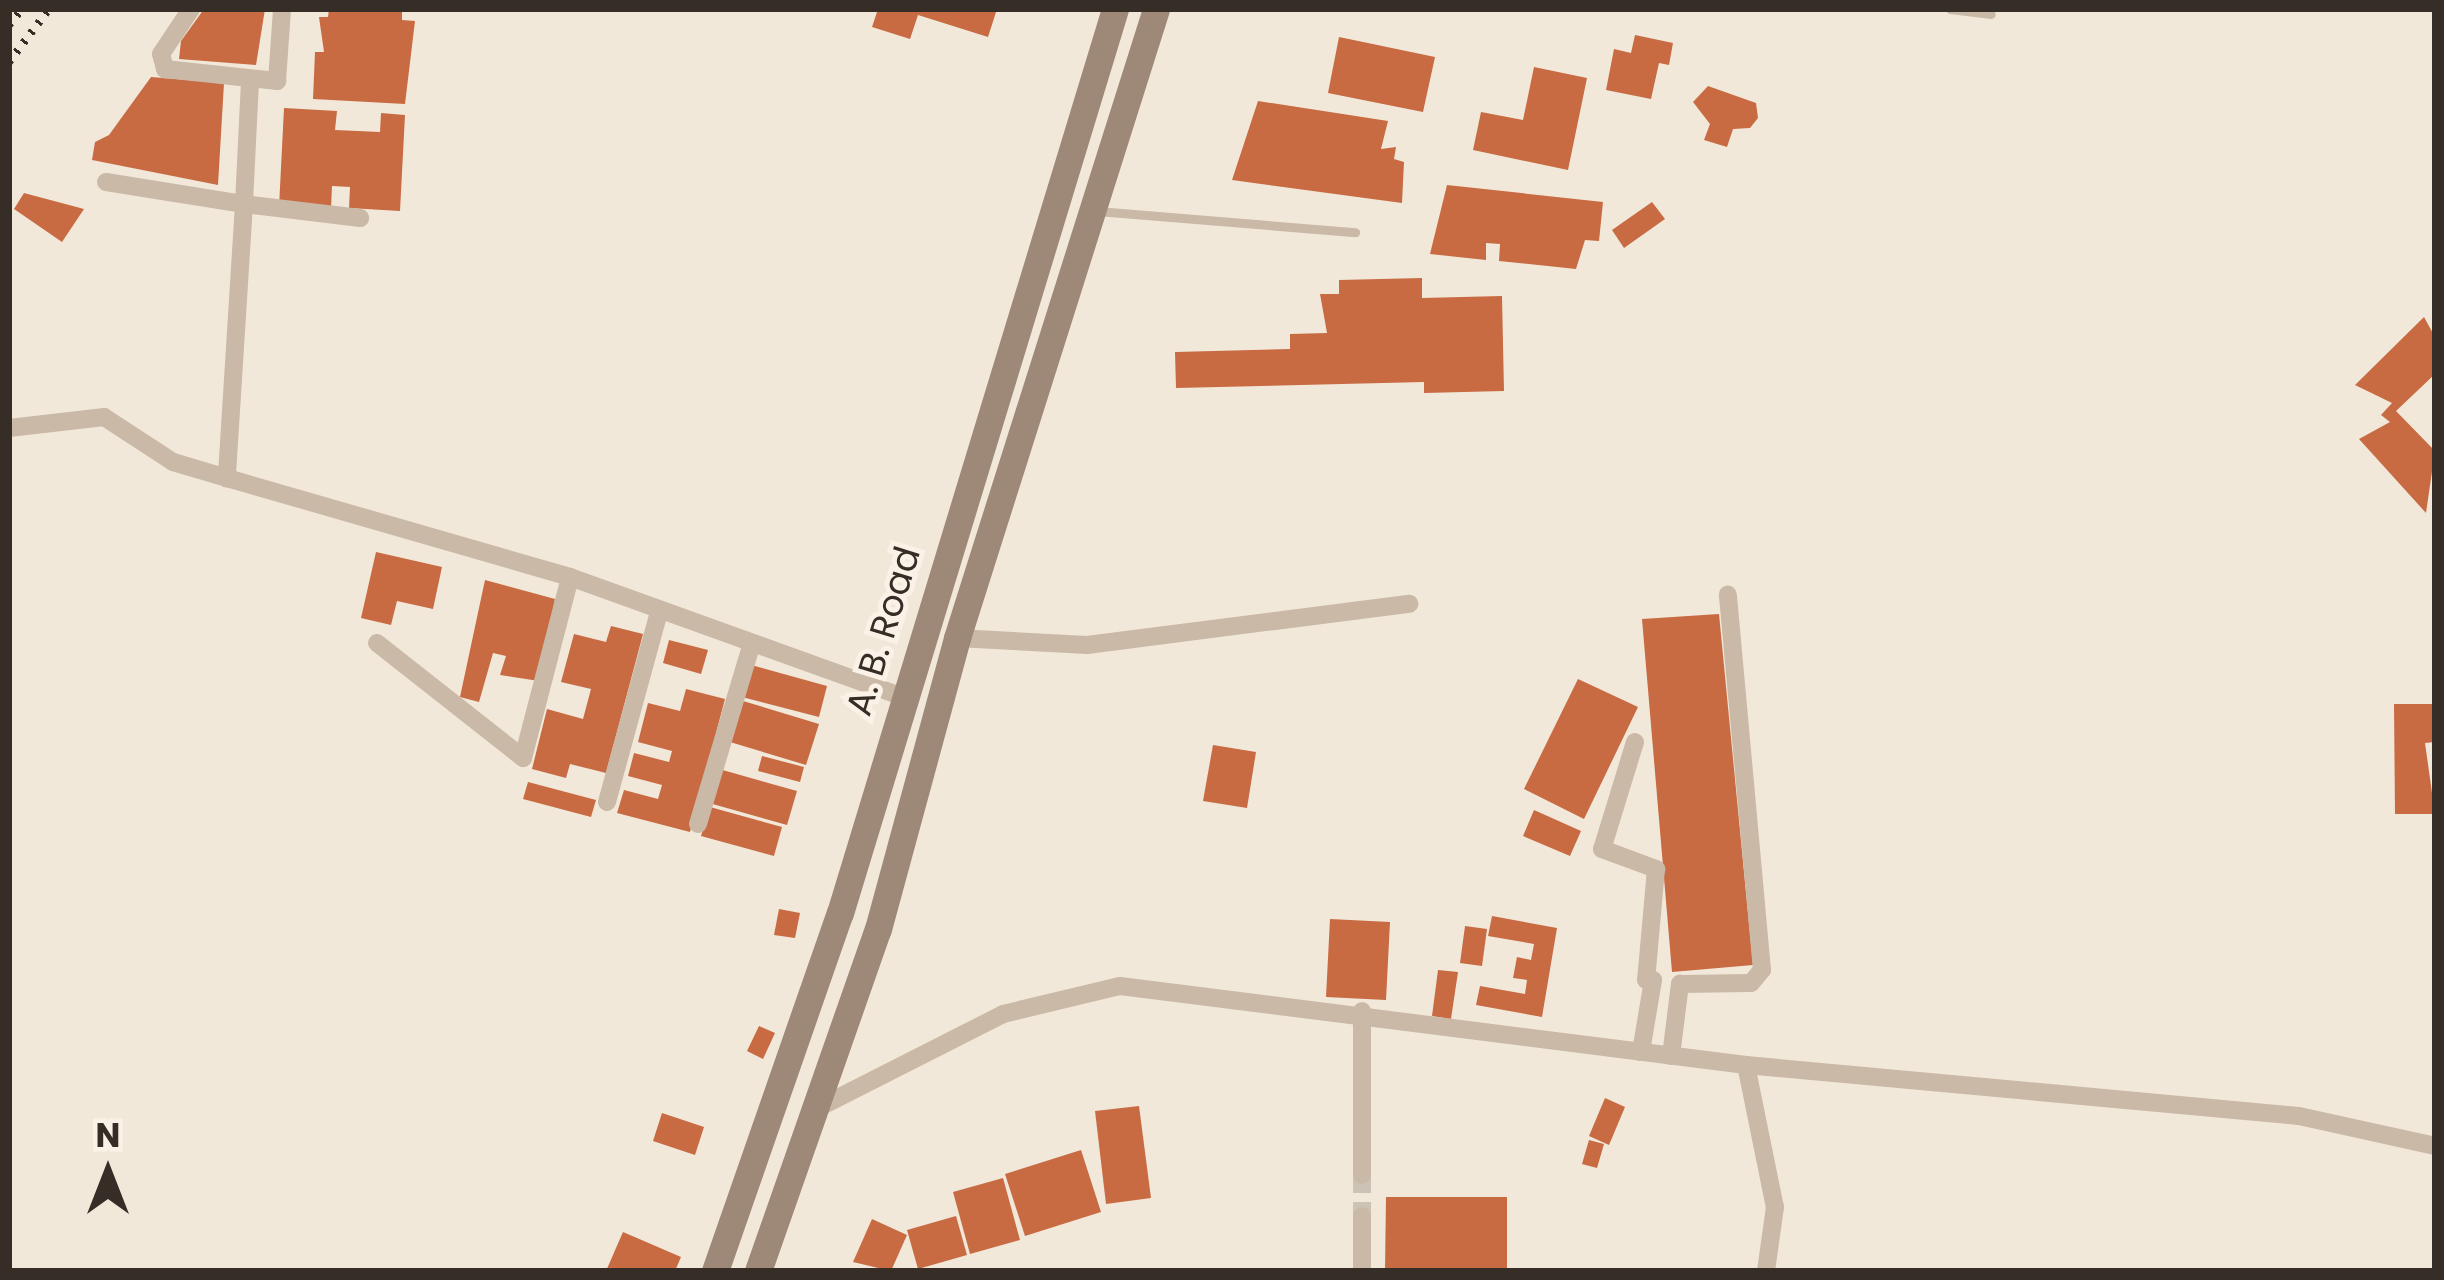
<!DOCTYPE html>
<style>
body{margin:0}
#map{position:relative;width:2444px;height:1280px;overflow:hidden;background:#f2e8da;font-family:Poppins,sans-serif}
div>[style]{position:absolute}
.building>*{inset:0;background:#c86a42}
.street-tunnel>*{height:18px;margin-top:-9px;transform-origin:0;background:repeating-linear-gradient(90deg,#ccc3b6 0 18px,transparent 0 27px)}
.lane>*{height:9px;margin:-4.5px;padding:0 4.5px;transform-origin:4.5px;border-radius:4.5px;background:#cab9a6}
.street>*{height:18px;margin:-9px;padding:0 9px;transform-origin:9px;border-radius:9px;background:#cab9a6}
.secondary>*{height:27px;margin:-13.5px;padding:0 13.5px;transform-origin:13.5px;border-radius:13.5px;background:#9e8877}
.rail>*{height:8px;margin-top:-4px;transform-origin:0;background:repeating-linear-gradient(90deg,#362d27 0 3px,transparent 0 12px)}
span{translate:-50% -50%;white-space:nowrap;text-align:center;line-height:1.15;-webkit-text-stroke:10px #faf2e7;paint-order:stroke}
.street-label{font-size:36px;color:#362d27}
.frame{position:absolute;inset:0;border:12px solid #362d27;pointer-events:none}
.north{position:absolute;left:48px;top:1112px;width:120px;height:120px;-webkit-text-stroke:9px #faf2e7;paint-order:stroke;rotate:0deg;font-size:33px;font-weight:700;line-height:48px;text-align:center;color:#362d27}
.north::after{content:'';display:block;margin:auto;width:42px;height:54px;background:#362d27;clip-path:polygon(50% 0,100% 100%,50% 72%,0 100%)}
</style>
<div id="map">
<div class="building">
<div style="clip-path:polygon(204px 9px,265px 9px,256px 65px,179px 59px,181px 41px)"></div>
<div style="clip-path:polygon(329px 9px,402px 9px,402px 20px,415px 21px,405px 104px,313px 99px,315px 52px,324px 52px,319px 17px,328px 17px)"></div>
<div style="clip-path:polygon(878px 9px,997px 9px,988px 37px,918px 15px,910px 39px,872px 27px)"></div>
<div style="clip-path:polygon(1635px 35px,1673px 43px,1669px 65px,1659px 63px,1651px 99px,1606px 90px,1614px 49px,1631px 53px)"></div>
<div style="clip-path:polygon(1339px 37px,1435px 57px,1423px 112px,1328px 93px)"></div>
<div style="clip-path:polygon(1534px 67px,1587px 78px,1568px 170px,1473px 150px,1481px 112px,1523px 120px)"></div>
<div style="clip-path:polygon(151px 77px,224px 83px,218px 185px,92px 160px,95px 142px,109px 135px)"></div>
<div style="clip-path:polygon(1708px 86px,1756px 103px,1758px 118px,1750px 128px,1733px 129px,1727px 147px,1704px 140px,1710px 124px,1693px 102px)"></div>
<div style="clip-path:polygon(1258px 101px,1388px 121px,1381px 149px,1396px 147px,1394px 159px,1404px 162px,1402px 203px,1232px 180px)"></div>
<div style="clip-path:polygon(284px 108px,337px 111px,335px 130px,380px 132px,381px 113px,405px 115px,400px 211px,349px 208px,350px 187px,332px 186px,331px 209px,279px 207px)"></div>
<div style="clip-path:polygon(1447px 185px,1603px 202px,1599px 241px,1585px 240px,1576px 269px,1499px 261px,1500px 244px,1486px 243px,1486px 260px,1430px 254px)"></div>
<div style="clip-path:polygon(24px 193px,84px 209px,62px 242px,14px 209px)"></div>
<div style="clip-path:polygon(1652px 202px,1665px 219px,1624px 248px,1612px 230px)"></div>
<div style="clip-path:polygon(1422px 278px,1422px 298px,1502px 296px,1504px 391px,1424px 393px,1424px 382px,1176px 388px,1175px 352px,1290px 349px,1290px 334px,1327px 333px,1320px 294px,1339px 294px,1339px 280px)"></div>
<div style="clip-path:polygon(2424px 317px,2435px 337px,2435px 374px,2396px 411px,2435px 451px,2426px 513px,2359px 439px,2390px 422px,2381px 415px,2392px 403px,2355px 385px)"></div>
<div style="clip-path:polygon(376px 552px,442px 567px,433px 609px,397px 601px,391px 625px,361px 618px)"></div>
<div style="clip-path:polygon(485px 580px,555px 599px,539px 681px,500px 675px,506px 656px,493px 653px,479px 702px,460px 697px)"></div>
<div style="clip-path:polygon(1719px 614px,1753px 965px,1672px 972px,1642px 619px)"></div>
<div style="clip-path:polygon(611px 626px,643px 634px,606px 773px,570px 764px,566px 778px,532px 769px,547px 709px,583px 719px,591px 689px,561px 682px,574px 634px,606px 642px)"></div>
<div style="clip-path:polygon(669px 640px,708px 650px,701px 674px,663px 663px)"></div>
<div style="clip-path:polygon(751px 665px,827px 686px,819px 717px,742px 697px)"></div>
<div style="clip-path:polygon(1578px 679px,1638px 707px,1584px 819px,1524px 789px)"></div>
<div style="clip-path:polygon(686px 689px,725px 699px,690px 832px,617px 813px,624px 790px,658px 799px,662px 785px,628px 776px,634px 753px,669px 762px,672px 751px,638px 742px,648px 703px,680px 711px)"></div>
<div style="clip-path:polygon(743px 701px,819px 724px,806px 765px,730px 742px)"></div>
<div style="clip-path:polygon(2394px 704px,2435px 704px,2435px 742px,2425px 743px,2435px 814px,2395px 814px)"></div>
<div style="clip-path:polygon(1213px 745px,1256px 752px,1247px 808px,1203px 801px)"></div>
<div style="clip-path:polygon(762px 756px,804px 767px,800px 782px,758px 771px)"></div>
<div style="clip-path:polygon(719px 769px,797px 791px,787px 825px,709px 803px)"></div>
<div style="clip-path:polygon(528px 782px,596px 800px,591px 817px,523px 799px)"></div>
<div style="clip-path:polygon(710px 807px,782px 827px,774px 856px,701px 836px)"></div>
<div style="clip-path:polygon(1534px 810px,1581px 831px,1570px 856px,1523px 836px)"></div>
<div style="clip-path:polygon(779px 909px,800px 913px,795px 938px,774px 935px)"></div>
<div style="clip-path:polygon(1492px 916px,1557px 928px,1542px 1017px,1476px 1005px,1480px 986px,1525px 994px,1527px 980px,1513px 978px,1517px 957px,1531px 960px,1534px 944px,1488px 936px)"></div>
<div style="clip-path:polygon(1330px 919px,1390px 922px,1386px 1000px,1326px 997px)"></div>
<div style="clip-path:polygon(1465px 926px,1487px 929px,1482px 966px,1460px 963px)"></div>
<div style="clip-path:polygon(1438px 970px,1458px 972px,1451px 1019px,1432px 1016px)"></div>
<div style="clip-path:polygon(759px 1026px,775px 1033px,763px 1059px,747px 1051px)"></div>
<div style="clip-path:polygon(1605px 1098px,1625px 1107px,1609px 1145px,1589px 1136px)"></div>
<div style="clip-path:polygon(1139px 1106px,1151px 1198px,1106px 1204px,1095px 1111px)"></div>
<div style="clip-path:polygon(662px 1113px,704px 1127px,695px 1155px,653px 1141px)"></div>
<div style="clip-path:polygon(1589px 1140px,1604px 1144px,1597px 1168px,1582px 1164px)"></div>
<div style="clip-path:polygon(1081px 1150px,1101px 1212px,1025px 1236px,1005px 1174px)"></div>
<div style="clip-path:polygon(1003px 1178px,1020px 1240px,970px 1254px,953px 1192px)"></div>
<div style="clip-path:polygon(1386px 1197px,1507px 1197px,1507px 1271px,1385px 1270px)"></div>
<div style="clip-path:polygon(956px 1216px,967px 1255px,918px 1269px,907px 1230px)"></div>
<div style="clip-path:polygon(872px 1219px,907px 1235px,891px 1271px,853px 1262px)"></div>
<div style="clip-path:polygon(623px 1232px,681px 1257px,675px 1271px,606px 1271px)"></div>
</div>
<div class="street-tunnel">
<div style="left:1362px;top:1175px;width:41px;rotate:90deg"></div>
</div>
<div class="lane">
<div style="left:1950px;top:9px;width:41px;rotate:7deg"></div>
<div style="left:1097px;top:211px;width:259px;rotate:4.7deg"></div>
</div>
<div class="street">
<div style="left:191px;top:9px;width:54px;rotate:123.7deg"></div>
<div style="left:161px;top:54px;width:16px;rotate:75deg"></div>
<div style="left:165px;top:69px;width:113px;rotate:6.1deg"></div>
<div style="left:277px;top:81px;width:72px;rotate:-86deg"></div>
<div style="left:250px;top:81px;width:123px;rotate:92.8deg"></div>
<div style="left:244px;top:204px;width:117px;rotate:6.9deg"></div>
<div style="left:106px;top:182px;width:140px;rotate:9.1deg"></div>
<div style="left:244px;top:204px;width:275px;rotate:93.6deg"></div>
<div style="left:227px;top:478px;width:357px;rotate:16.1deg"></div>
<div style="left:570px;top:577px;width:351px;rotate:19.8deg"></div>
<div style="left:9px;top:428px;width:96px;rotate:-6.6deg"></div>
<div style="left:104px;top:417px;width:82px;rotate:33.1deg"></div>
<div style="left:173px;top:462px;width:56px;rotate:16.5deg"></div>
<div style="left:957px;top:638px;width:130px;rotate:3.1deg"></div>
<div style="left:1087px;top:645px;width:325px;rotate:-7.3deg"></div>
<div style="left:377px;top:643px;width:186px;rotate:38.2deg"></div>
<div style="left:523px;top:758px;width:187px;rotate:-75.4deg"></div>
<div style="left:1635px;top:742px;width:112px;rotate:107.1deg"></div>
<div style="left:1602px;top:849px;width:58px;rotate:20.3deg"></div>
<div style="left:1656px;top:869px;width:111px;rotate:95.1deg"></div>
<div style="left:1646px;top:980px;width:7px"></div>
<div style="left:1653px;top:980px;width:73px;rotate:99.5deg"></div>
<div style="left:607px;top:802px;width:194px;rotate:-74.7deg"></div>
<div style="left:698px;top:824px;width:186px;rotate:-73.4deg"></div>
<div style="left:1362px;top:1011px;width:164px;rotate:90deg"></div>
<div style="left:1671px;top:1056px;width:73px;rotate:-82.9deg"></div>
<div style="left:1680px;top:984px;width:71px;rotate:-0.8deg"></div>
<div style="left:1751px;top:983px;width:17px;rotate:-50deg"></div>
<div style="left:1762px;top:970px;width:377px;rotate:-95.2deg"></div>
<div style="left:1746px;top:1065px;width:145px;rotate:78.5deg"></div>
<div style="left:1775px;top:1207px;width:65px;rotate:98deg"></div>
<div style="left:816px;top:1109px;width:210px;rotate:-26.9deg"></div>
<div style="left:1003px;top:1014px;width:120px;rotate:-13.5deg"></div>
<div style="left:1120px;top:986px;width:631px;rotate:7.19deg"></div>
<div style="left:1746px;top:1065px;width:555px;rotate:5.27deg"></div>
<div style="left:2299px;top:1116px;width:139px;rotate:12.4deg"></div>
<div style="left:1362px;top:1216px;width:55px;rotate:90deg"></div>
</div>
<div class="secondary">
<div style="left:715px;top:1271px;width:379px;rotate:-70.8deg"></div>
<div style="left:840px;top:913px;width:945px;rotate:-73.08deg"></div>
<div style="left:758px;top:1271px;width:362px;rotate:-70.7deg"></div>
<div style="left:878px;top:929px;width:302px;rotate:-74.8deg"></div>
<div style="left:957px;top:638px;width:660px;rotate:-72.44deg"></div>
</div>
<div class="rail">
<div style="left:9px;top:25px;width:21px;rotate:-51deg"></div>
<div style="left:9px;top:62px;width:66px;rotate:-53deg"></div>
</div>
<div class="street-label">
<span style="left:883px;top:631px;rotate:-73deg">A. B. Road</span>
</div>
<div class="frame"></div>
<div class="north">N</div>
</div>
